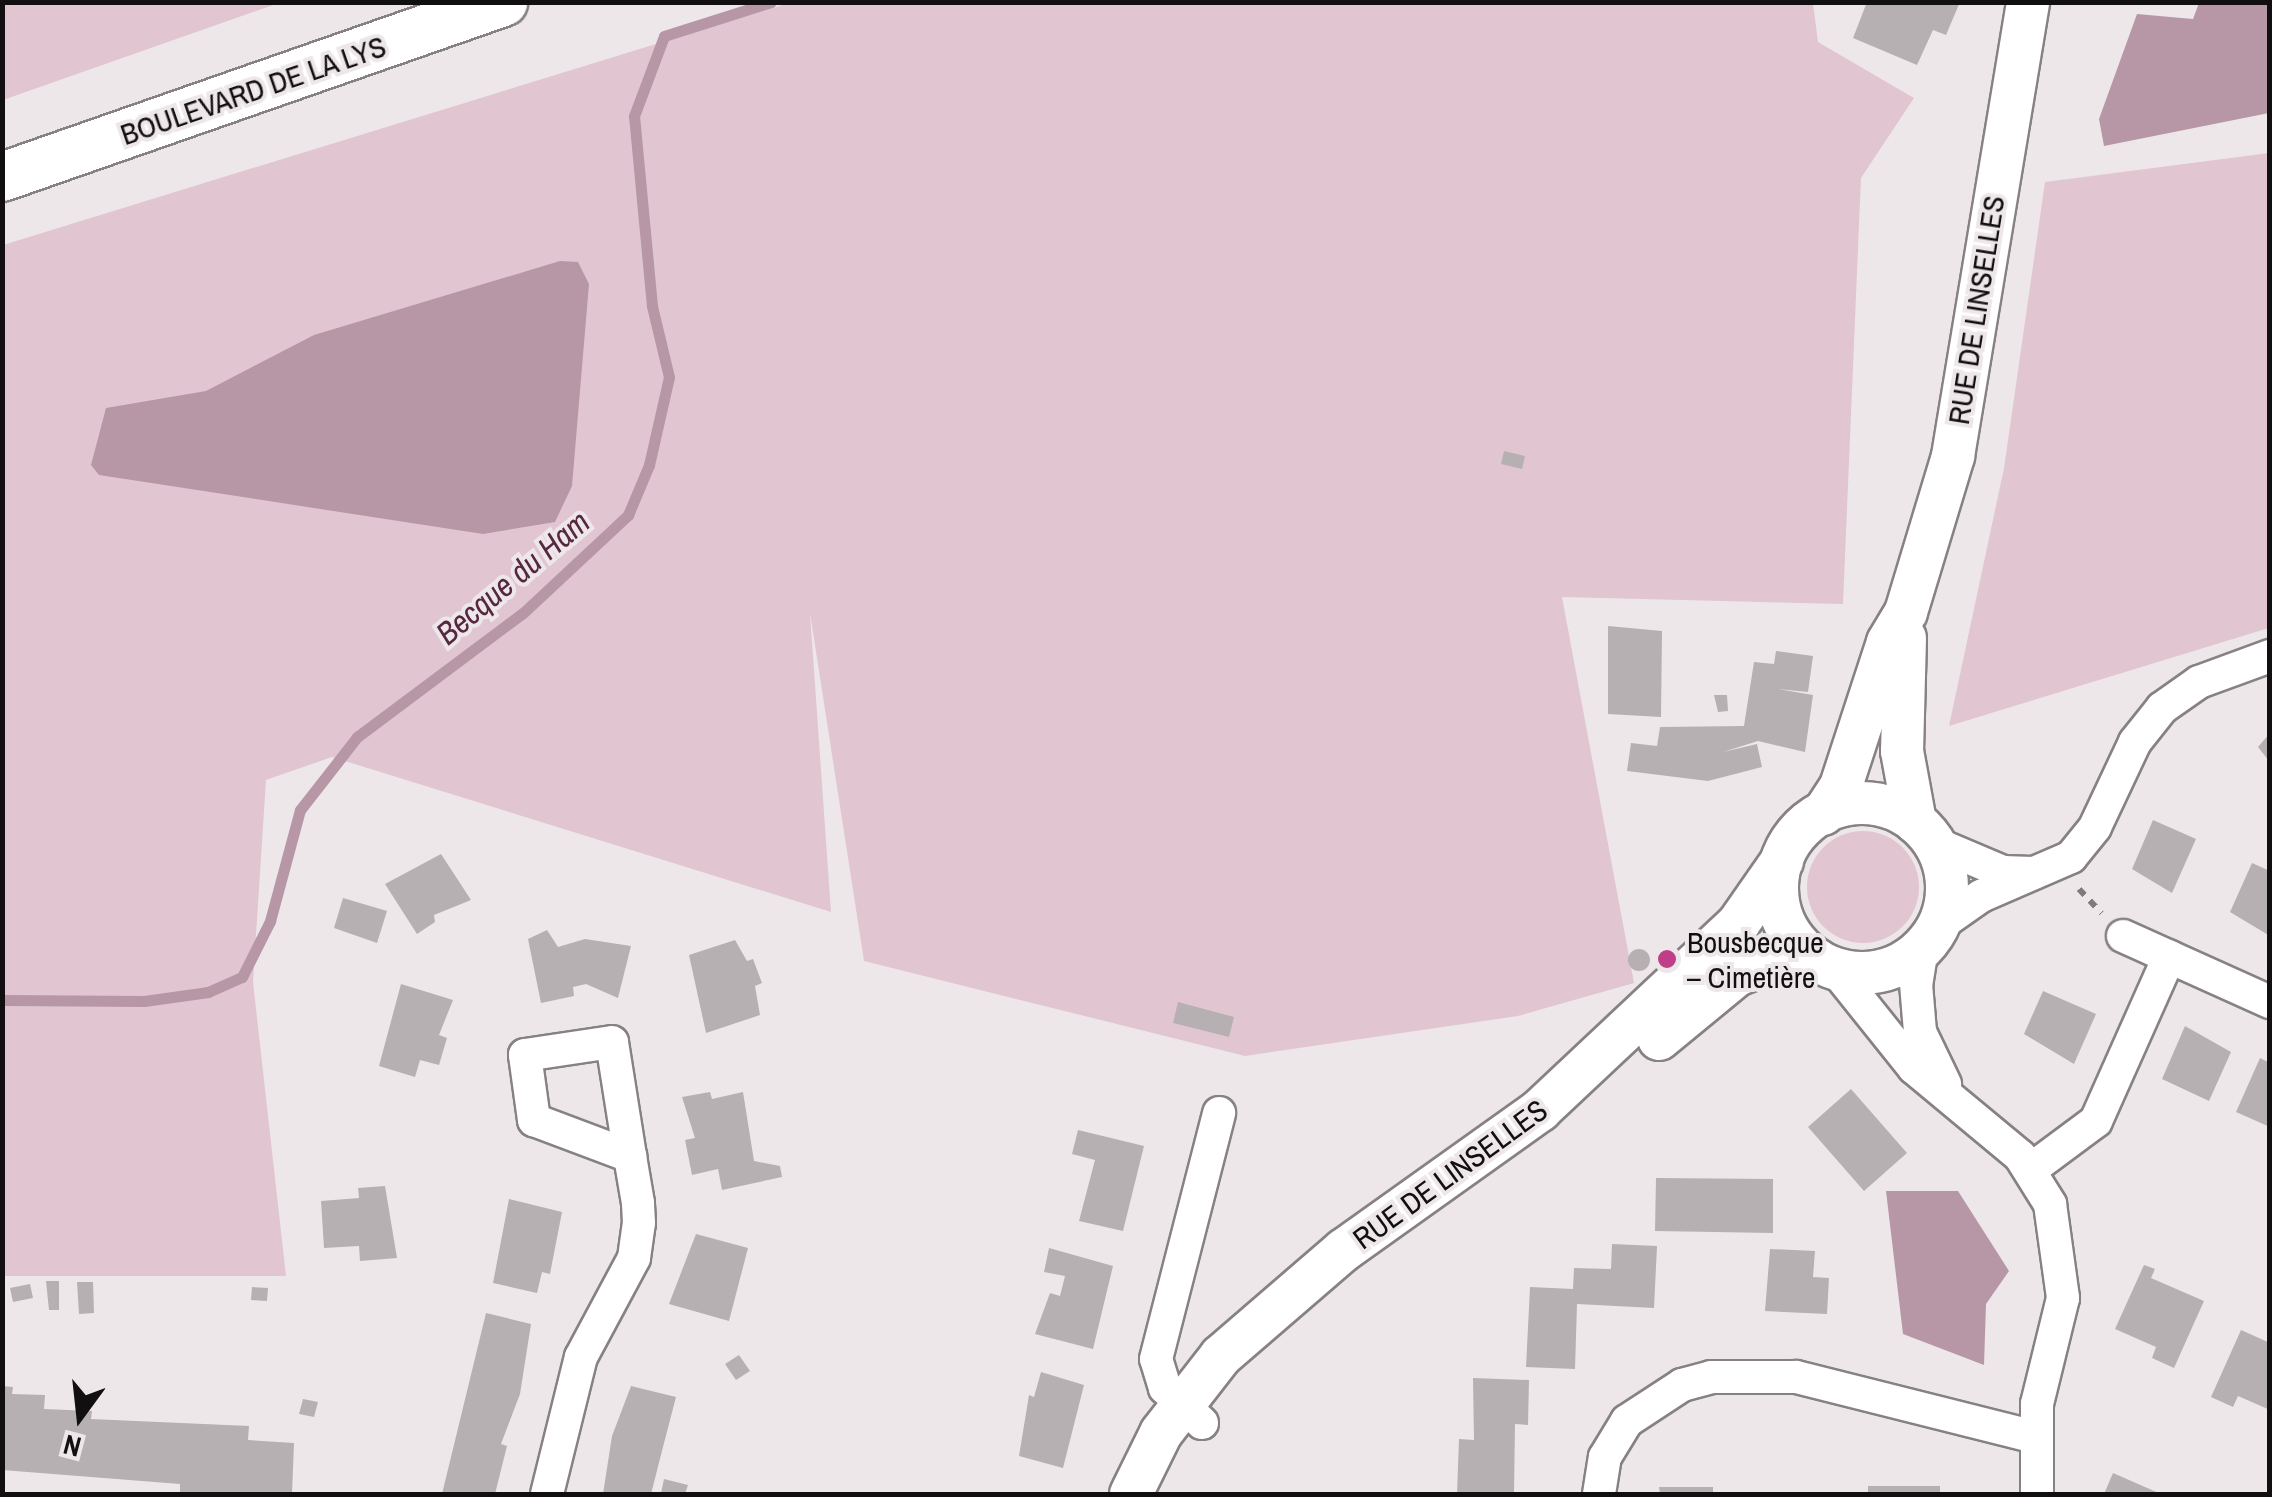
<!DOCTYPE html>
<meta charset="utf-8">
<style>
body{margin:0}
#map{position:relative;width:2272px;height:1497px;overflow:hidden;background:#eee7ea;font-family:"Archivo Narrow",sans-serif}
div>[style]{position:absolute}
.green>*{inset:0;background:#e1c6d2}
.round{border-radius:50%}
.water>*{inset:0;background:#b796a5}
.stream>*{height:11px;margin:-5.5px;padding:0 5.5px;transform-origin:5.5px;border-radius:5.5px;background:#b796a5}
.building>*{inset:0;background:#b6b0b2}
.path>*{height:6px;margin-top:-3px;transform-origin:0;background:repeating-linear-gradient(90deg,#7f7b7d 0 8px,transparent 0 16px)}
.roads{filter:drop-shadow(2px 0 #878183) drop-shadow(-2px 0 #878183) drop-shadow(0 2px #878183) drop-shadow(0 -2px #878183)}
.minor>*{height:32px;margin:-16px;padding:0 16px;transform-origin:16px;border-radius:16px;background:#fff}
.tertiary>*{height:42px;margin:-21px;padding:0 21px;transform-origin:21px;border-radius:21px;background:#fff}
.tertiary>.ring{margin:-21px;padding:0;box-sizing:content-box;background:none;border:42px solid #fff;border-radius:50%}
.secondary>*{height:48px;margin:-24px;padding:0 24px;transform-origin:24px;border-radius:24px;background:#fff}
.dots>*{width:28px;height:28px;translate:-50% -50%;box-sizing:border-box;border:5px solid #eee7ea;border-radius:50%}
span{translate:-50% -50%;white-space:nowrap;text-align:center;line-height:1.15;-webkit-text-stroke:8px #eee7ea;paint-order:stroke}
.street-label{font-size:30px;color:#110f10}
.poi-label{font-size:30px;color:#110f10}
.left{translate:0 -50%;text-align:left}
.water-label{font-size:32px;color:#562840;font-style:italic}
.frame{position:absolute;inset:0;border:5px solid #110f10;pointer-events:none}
.north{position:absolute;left:30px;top:1367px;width:100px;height:100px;-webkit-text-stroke:8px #eee7ea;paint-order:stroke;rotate:195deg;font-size:28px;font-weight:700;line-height:40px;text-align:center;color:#110f10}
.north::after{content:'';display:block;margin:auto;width:35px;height:45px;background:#110f10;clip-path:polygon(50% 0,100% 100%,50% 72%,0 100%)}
</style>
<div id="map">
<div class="green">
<div style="clip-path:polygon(3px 2px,279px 2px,279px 3px,3px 100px)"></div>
<div style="clip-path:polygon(789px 3px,1813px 3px,1818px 42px,1914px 98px,1861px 178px,1843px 604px,1562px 597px,1634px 983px,1518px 1016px,1245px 1056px,864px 961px,810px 613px,831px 912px,332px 757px,266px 780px,253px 982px,286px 1276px,3px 1276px,3px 245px)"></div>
<div style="clip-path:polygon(2269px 153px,2269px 628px,1949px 726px,2004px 468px,2045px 182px)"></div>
<div class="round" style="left:1807px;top:831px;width:112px;height:112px"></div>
</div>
<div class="water">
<div style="clip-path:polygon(2199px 3px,2269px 3px,2269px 113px,2104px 146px,2099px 119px,2137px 14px,2193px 19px)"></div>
<div style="clip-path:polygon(560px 261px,578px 262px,589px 284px,572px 486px,555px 522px,483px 534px,99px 475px,91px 465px,106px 408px,206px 391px,314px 335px)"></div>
<div style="clip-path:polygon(1886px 1191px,1958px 1191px,2009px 1271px,1986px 1304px,1984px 1365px,1903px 1334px)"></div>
</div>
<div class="stream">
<div style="left:2px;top:1000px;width:142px;rotate:0.4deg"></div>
<div style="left:144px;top:1001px;width:65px;rotate:-8deg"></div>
<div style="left:208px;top:992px;width:37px;rotate:-24deg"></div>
<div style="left:242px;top:977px;width:63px;rotate:-63.4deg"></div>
<div style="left:270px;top:921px;width:115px;rotate:-74.9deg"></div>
<div style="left:300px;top:810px;width:93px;rotate:-52deg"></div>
<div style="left:357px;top:737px;width:207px;rotate:-36.8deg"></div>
<div style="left:523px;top:613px;width:144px;rotate:-43deg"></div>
<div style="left:628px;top:515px;width:54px;rotate:-67.2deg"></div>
<div style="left:649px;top:465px;width:90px;rotate:-77.2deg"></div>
<div style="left:669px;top:377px;width:73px;rotate:-103.5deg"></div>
<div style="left:652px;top:306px;width:191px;rotate:-95.4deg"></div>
<div style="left:634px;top:116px;width:85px;rotate:-69.4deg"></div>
<div style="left:664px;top:36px;width:112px;rotate:-17.6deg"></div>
</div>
<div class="building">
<div style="clip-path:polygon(1867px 2px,1960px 2px,1946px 35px,1933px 30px,1917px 65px,1853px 38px)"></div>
<div style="clip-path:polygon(1504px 451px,1525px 456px,1522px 469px,1501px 464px)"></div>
<div style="clip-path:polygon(1608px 626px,1662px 631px,1661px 717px,1608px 714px)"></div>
<div style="clip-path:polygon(1776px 651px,1813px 656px,1808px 692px,1778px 689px,1813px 695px,1805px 752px,1758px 741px,1723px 752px,1757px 744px,1762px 767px,1708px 781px,1627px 771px,1631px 743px,1657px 746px,1660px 727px,1744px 726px,1754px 662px,1774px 664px)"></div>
<div style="clip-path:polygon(1714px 695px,1727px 695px,1728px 711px,1718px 712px)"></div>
<div style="clip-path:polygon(2270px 733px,2270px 761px,2269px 761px,2258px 747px)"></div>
<div style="clip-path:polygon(2153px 820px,2196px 839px,2172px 893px,2132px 869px)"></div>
<div style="clip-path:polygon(441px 854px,471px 900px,434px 915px,435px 922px,417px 934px,385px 884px)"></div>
<div style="clip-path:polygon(2252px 863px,2270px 871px,2270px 936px,2230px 912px)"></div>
<div style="clip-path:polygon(343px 898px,387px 911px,377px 943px,334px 928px)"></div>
<div style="clip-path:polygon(547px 930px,558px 947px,585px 939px,631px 946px,618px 998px,586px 984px,573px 987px,574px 996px,541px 1003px,528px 939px)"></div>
<div style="clip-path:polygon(735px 940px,747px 961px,753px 959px,762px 983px,755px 986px,760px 1015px,706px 1033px,689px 955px)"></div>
<div class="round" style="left:1628px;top:949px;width:22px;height:22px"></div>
<div style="clip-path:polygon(401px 984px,453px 1000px,439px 1035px,447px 1038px,439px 1065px,420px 1060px,415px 1077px,379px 1066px)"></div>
<div style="clip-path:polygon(2043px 991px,2096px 1014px,2074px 1064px,2024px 1034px)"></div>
<div style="clip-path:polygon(1178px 1002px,1234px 1017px,1229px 1037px,1173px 1023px)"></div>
<div style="clip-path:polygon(2185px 1026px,2231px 1052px,2209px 1101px,2162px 1079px)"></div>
<div style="clip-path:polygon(2260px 1058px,2270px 1063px,2270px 1127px,2236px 1112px)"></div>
<div style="clip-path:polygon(1851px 1089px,1907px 1153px,1864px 1191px,1808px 1127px)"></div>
<div style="clip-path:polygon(710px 1092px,712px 1099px,743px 1092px,754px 1161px,780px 1166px,782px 1177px,722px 1190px,718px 1169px,692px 1175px,685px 1140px,695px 1138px,682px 1097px)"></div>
<div style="clip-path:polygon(1078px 1130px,1144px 1146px,1123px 1231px,1079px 1221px,1095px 1160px,1072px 1154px)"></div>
<div style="clip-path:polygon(1656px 1178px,1773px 1179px,1773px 1233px,1655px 1231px)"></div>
<div style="clip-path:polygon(385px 1186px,397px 1258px,360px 1261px,359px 1246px,324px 1248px,321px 1201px,359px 1198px,358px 1188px)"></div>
<div style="clip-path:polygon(509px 1199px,562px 1212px,550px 1274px,542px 1272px,537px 1293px,493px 1283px)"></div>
<div style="clip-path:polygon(696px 1234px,748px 1248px,729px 1321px,669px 1304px)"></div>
<div style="clip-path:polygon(1612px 1244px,1657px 1246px,1654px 1308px,1577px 1304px,1575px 1369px,1526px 1367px,1530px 1287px,1573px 1289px,1574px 1268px,1611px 1269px)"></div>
<div style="clip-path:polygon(1049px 1248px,1113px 1266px,1093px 1349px,1035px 1334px,1050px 1293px,1060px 1296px,1065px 1276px,1044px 1272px)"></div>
<div style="clip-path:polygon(1770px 1249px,1815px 1251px,1813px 1277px,1829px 1278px,1827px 1314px,1765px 1311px)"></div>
<div style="clip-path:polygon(2144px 1265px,2155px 1269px,2151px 1278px,2204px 1301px,2174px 1368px,2152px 1358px,2156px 1347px,2115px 1329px)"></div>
<div style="clip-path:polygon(46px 1281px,59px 1281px,59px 1310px,49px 1310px)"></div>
<div style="clip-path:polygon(77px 1282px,93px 1282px,94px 1313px,79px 1314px)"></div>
<div style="clip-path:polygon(30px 1284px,33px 1298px,13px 1302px,10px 1288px)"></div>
<div style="clip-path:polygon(252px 1287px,268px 1288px,267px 1301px,251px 1300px)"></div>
<div style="clip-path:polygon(486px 1313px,531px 1324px,520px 1394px,501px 1444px,507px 1446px,495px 1494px,442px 1494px)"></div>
<div style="clip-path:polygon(2241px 1330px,2270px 1343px,2270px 1410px,2238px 1396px,2233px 1407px,2211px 1397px)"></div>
<div style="clip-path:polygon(739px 1355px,750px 1371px,736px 1380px,725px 1364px)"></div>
<div style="clip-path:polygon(1041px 1372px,1084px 1385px,1063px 1468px,1019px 1456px,1029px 1395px,1034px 1397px)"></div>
<div style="clip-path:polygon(1473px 1378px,1529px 1380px,1528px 1425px,1515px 1424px,1514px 1494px,1457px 1494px,1459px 1439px,1474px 1440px)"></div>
<div style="clip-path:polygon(2px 1386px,13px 1387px,12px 1394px,45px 1395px,44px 1409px,92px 1411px,91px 1419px,249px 1426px,248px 1440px,294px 1443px,292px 1494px,180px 1494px,180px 1484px,2px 1470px)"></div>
<div style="clip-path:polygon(631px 1386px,676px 1397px,663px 1447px,651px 1494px,603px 1494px,612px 1436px)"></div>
<div style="clip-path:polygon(303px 1399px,318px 1402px,314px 1417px,299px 1414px)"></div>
<div style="clip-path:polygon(2113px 1473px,2161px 1494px,2104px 1494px)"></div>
<div style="clip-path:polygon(664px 1479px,688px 1485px,685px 1494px,661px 1493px)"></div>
<div style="clip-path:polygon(1868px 1486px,1940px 1486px,1940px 1494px,1868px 1494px)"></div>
<div style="clip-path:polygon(1659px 1487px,1713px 1487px,1713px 1494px,1660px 1494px)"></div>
</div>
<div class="path">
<div style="left:2079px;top:889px;width:33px;rotate:47deg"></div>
</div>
<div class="roads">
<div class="minor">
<div style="left:1932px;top:842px;width:77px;rotate:22.9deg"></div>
<div style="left:2003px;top:872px;width:30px;rotate:2deg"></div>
<div style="left:1937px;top:927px;width:54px;rotate:-35.2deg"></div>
<div style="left:1981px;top:896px;width:98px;rotate:-23.4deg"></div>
<div style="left:2071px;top:857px;width:38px;rotate:-51deg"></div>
<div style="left:2095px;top:827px;width:94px;rotate:-64.8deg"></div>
<div style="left:2135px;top:742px;width:43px;rotate:-51.5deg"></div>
<div style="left:2162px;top:708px;width:45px;rotate:-35.1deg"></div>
<div style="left:2199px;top:682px;width:76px;rotate:-20.1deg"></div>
<div style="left:2123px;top:936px;width:161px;rotate:24.2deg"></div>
<div style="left:1922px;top:948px;width:36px;rotate:99deg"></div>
<div style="left:1916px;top:984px;width:48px;rotate:85.2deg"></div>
<div style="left:1920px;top:1032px;width:58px;rotate:64.3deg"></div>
<div style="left:1834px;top:968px;width:128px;rotate:51.3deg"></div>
<div style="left:1914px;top:1068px;width:138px;rotate:39.7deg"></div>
<div style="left:2020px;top:1156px;width:57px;rotate:58deg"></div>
<div style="left:2050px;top:1204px;width:95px;rotate:82.1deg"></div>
<div style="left:2063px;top:1298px;width:109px;rotate:103.8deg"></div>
<div style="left:2037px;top:1404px;width:90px;rotate:90deg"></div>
<div style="left:2030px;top:1170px;width:82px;rotate:-36.6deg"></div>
<div style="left:2096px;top:1121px;width:180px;rotate:-66deg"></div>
<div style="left:1202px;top:1423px;width:51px;rotate:-136.6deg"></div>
<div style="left:1165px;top:1388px;width:30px;rotate:-107deg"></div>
<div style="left:1156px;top:1359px;width:254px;rotate:-75.6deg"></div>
<div style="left:547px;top:1494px;width:141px;rotate:-76.1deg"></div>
<div style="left:581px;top:1357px;width:112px;rotate:-61.8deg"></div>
<div style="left:634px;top:1258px;width:35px;rotate:-82deg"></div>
<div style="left:639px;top:1223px;width:20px;rotate:-93deg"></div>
<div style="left:638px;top:1203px;width:48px;rotate:-99.7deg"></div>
<div style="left:630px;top:1156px;width:115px;rotate:-99deg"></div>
<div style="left:612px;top:1042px;width:88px;rotate:171.5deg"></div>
<div style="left:525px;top:1055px;width:66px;rotate:82.1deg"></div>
<div style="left:534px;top:1120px;width:103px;rotate:20.6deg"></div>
<div style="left:1599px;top:1494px;width:37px;rotate:-81deg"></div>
<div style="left:1605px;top:1457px;width:42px;rotate:-58.6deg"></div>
<div style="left:1627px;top:1421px;width:66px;rotate:-33.2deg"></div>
<div style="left:1682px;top:1385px;width:30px;rotate:-15deg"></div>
<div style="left:1711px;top:1377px;width:85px"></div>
<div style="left:1796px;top:1377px;width:246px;rotate:14.1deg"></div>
</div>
<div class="tertiary">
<div style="left:1905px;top:638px;width:113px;rotate:91.5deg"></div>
<div style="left:1902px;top:751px;width:72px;rotate:79.6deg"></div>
<div class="ring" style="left:1777px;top:803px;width:128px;height:128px"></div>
<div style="left:1823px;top:814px;width:33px;rotate:-57deg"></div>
<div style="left:1841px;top:786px;width:151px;rotate:-71.9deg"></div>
<div style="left:1888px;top:642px;width:35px;rotate:-59deg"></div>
<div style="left:1906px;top:612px;width:163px;rotate:-73.2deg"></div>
<div style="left:1953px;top:456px;width:460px;rotate:-80.6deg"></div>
<div style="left:1659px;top:1039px;width:101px;rotate:-39.4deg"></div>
<div style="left:1737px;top:975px;width:45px;rotate:-20.9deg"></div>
<div style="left:1779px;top:959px;width:38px;rotate:2deg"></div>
<div style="left:1131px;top:1494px;width:68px;rotate:-63.8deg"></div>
<div style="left:1161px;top:1433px;width:98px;rotate:-52.1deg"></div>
<div style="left:1221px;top:1356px;width:162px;rotate:-40.8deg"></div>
<div style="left:1344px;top:1250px;width:241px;rotate:-35.5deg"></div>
<div style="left:1540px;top:1110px;width:272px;rotate:-43.2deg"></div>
<div style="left:1738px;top:924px;width:77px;rotate:-55.1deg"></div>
</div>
<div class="secondary">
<div style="left:2px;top:177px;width:531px;rotate:-19.25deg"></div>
</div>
</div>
<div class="dots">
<div style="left:1667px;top:959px;background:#bf3e88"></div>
</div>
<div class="street-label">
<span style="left:253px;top:90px;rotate:-19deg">BOULEVARD DE LA LYS</span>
<span style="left:1976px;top:310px;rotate:-81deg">RUE DE LINSELLES</span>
<span style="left:1450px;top:1174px;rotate:-36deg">RUE DE LINSELLES</span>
</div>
<div class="poi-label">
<span class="left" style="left:1687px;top:959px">Bousbecque<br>– Cimetière</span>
</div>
<div class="water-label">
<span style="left:513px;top:578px;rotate:-40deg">Becque du Ham</span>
</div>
<div class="frame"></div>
<div class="north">N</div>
</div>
